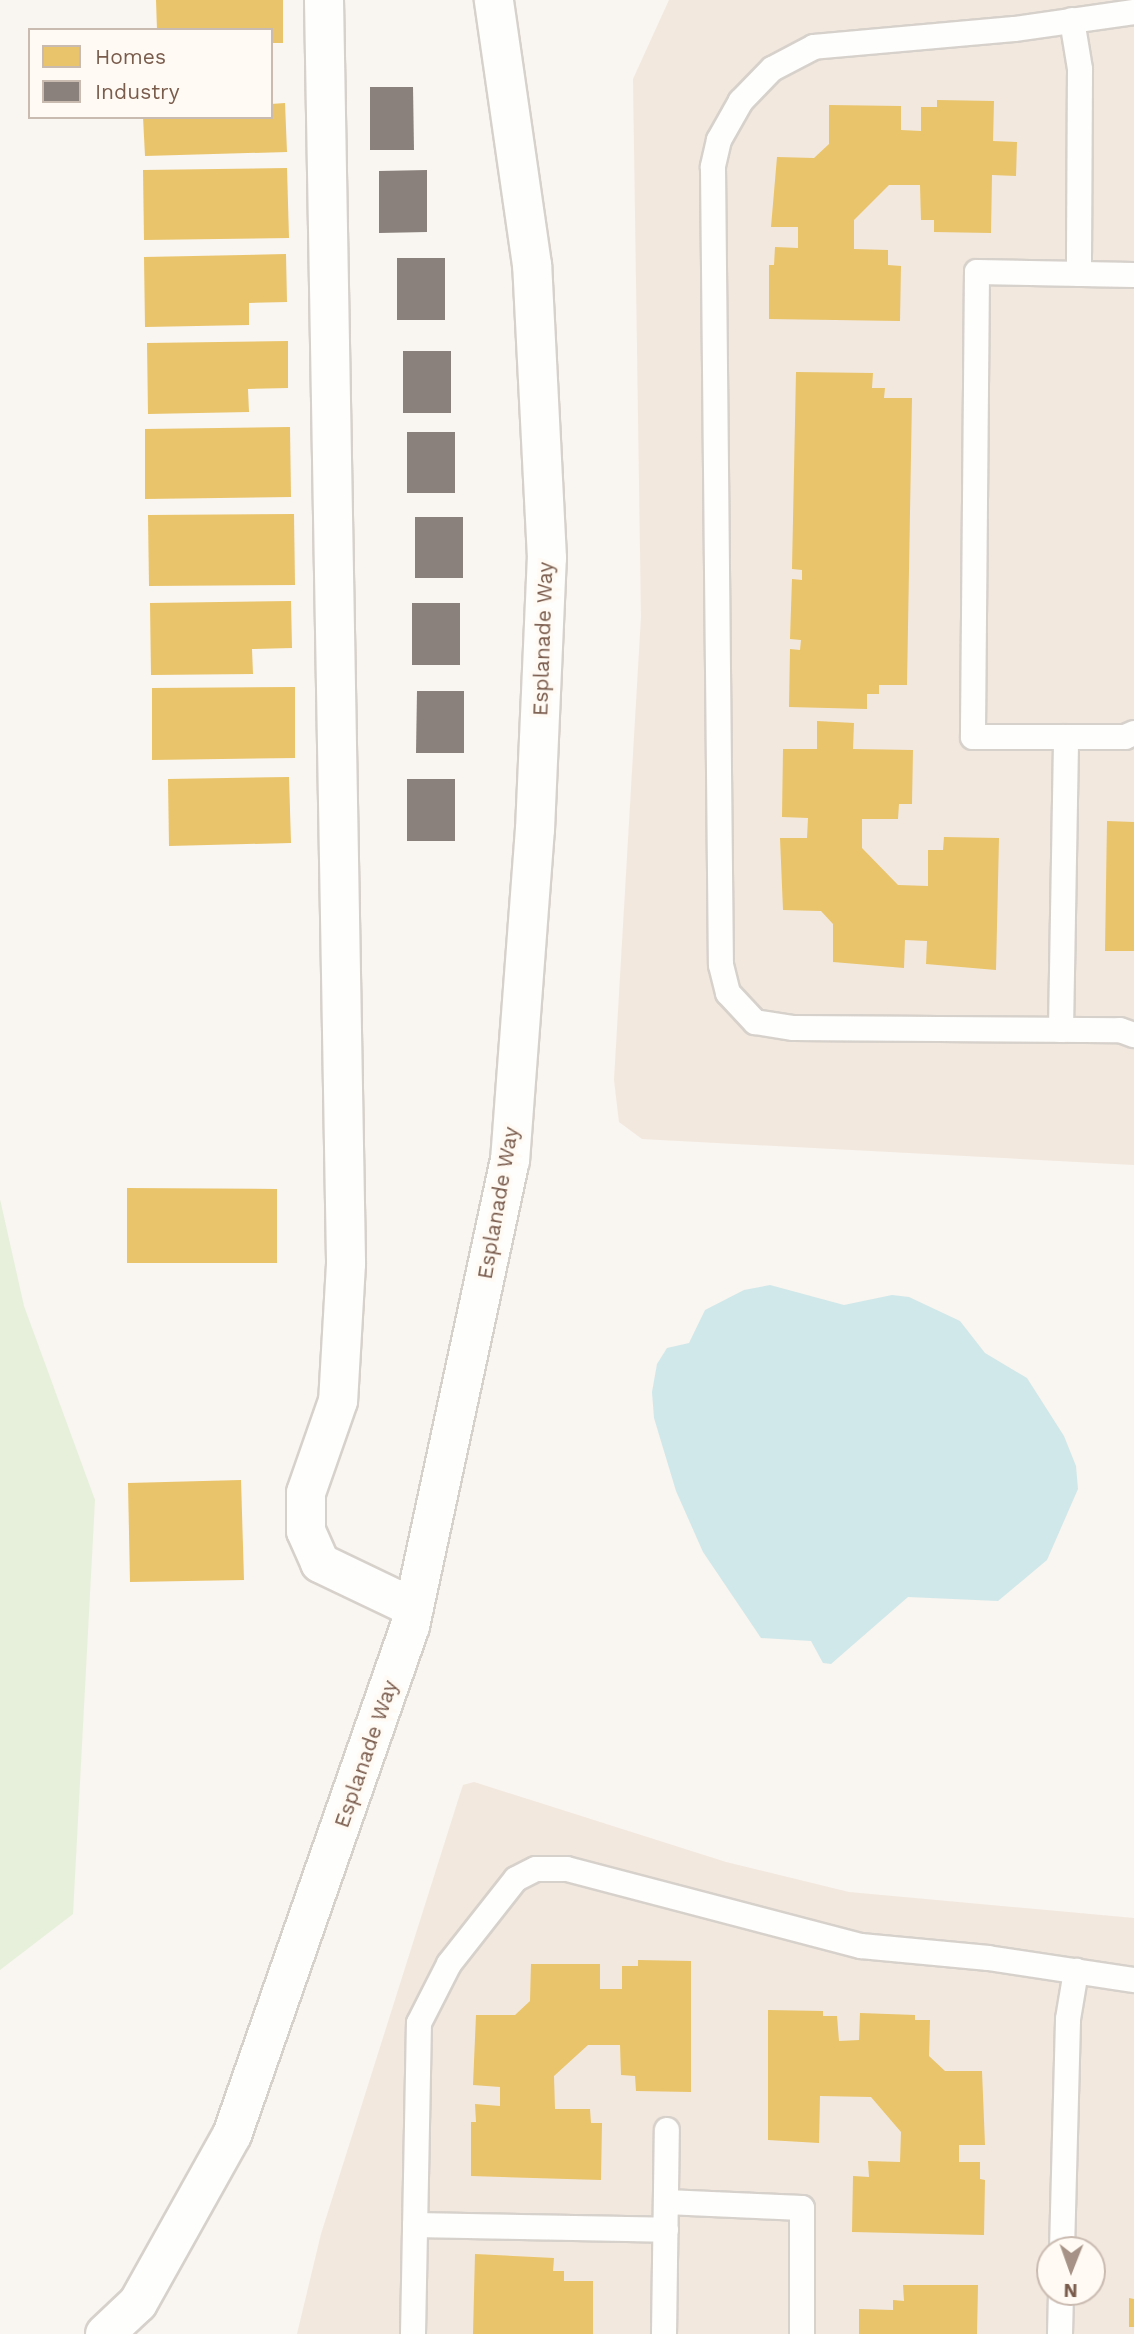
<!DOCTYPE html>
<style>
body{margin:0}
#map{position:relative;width:1134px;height:2334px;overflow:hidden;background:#f9f5f0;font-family:"Work Sans",sans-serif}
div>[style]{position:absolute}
.residential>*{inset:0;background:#f2e8de}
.green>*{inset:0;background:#e7f0db}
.water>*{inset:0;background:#d0e8ea}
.homes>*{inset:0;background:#e9c46a}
.industry>*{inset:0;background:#8a817c}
.roads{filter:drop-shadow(2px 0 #d7d1cb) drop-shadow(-2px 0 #d7d1cb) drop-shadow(0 2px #d7d1cb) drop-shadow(0 -2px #d7d1cb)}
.service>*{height:24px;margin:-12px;padding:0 12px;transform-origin:12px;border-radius:12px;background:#fefefd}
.minor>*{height:38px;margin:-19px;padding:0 19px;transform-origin:19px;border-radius:19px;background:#fefefd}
.tertiary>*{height:38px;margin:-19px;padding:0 19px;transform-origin:19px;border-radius:19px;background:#fefefd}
span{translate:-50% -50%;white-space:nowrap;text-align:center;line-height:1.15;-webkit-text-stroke:7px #fffaf3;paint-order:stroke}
.street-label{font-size:21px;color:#7a5c4d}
.legend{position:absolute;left:28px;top:28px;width:245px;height:91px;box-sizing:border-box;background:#fffaf3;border:2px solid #cabbb1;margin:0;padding:9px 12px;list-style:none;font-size:21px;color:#7a5c4d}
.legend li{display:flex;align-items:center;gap:14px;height:35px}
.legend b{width:35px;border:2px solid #cabbb1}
.north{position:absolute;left:1036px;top:2236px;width:70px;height:70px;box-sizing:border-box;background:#fffaf3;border:2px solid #cabbb1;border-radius:50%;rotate:181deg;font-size:19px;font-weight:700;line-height:28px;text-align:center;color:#7a5c4d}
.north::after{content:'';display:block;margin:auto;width:24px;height:32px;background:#a69286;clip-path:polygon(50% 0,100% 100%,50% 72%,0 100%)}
</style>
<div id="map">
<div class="residential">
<div style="clip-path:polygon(669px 0,1134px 0,1134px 1165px,642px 1139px,619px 1122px,614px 1080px,641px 617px,633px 79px)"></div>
<div style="clip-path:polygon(evenodd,474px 1782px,726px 1862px,849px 1892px,1134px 1918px,1134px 2334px,297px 2334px,321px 2234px,460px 1794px,463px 1785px,474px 1782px,1050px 2250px,1092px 2250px,1092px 2292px,1050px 2292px,1050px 2250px)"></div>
</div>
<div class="green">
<div style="clip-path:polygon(0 1199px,24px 1306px,95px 1500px,73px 1914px,0 1970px)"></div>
</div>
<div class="water">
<div style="clip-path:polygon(770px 1285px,844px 1305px,892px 1295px,909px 1297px,960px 1321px,985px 1353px,1027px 1378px,1064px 1436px,1076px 1466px,1078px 1489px,1047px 1560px,998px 1601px,908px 1597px,831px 1664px,823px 1663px,811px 1641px,761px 1638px,703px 1552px,676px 1491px,654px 1418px,652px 1392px,657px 1364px,667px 1348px,689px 1343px,705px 1310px,744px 1290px)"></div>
</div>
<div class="homes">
<div style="clip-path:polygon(156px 0,283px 0,283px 43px,271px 43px,271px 30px,157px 30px)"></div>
<div style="clip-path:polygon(937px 100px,994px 101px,993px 141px,1017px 142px,1016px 176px,992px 175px,991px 233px,934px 232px,934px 220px,921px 220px,920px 185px,889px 185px,854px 220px,854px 249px,888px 250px,888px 265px,901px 266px,900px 321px,769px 319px,769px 265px,774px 265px,775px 247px,798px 248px,798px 227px,771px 227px,777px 157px,814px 158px,829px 144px,829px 105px,901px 106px,901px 130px,921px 131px,921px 107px,937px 107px)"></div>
<div style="clip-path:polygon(285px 103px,287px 152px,145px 156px,143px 117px,271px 117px,271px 104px)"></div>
<div style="clip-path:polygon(287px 168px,289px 238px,144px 240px,143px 170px)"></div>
<div style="clip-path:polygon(286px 254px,287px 302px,249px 303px,249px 325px,145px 327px,144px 257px)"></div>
<div style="clip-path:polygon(288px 341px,288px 388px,248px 389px,249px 412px,148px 414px,147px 343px)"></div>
<div style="clip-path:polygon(796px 372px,873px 373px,872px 388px,885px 388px,884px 398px,912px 398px,907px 685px,879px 685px,879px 694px,867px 694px,867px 709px,789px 707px,790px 649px,800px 650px,801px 640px,790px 639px,792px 579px,802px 580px,802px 570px,792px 569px)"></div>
<div style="clip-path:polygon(290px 427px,291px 497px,145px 499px,145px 429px)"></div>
<div style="clip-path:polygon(294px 514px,295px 585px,149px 586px,148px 515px)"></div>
<div style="clip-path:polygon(291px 601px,292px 648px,252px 649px,253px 674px,151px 675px,150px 603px)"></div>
<div style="clip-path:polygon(295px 687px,295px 758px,152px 760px,152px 688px)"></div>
<div style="clip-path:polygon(817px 721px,854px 723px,853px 749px,913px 750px,912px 804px,899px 804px,898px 819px,862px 819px,862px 848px,898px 885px,928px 886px,928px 850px,943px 850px,944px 837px,999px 838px,996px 970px,926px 964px,927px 941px,905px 940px,904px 968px,833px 962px,833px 924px,821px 911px,783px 910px,780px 838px,807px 838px,808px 818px,782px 817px,783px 749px,817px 749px)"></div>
<div style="clip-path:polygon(289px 777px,291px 843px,169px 846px,168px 779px)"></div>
<div style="clip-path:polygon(1107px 821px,1134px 822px,1134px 951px,1105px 951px)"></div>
<div style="clip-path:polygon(127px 1188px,277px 1189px,277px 1263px,127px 1263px)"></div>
<div style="clip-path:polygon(241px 1480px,244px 1580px,130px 1582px,128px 1483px)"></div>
<div style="clip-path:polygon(638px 1960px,691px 1961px,691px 2092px,636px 2091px,635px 2076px,621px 2075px,620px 2045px,588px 2045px,554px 2076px,555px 2109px,590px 2109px,591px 2123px,602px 2123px,601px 2180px,471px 2176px,471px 2122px,476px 2122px,475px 2104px,500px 2106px,500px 2087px,473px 2085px,476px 2015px,515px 2015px,530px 2001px,531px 1964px,600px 1964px,600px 1989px,622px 1989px,622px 1966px,638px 1966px)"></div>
<div style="clip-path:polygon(768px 2010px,823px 2011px,823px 2016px,837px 2016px,839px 2041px,859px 2040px,860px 2013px,915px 2015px,915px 2020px,930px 2020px,929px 2056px,945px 2071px,982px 2071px,985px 2145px,959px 2145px,959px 2162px,980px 2162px,980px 2179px,985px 2180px,984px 2235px,852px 2232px,853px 2176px,869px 2177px,868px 2161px,900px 2162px,901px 2132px,871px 2097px,820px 2096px,819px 2143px,768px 2140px)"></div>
<div style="clip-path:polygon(475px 2254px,554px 2258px,553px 2271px,564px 2271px,564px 2281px,593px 2281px,593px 2334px,473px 2334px)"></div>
<div style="clip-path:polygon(903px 2285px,978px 2285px,977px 2334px,859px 2334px,859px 2309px,893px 2310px,893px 2300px,904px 2301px)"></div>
<div style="clip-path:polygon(1129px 2298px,1134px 2299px,1134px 2327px,1129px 2327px)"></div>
</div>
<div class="industry">
<div style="clip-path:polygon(370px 87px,413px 87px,414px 150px,370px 150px)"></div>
<div style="clip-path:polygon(427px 170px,427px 232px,379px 233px,379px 171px)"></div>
<div style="clip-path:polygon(397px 258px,445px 258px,445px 320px,397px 320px)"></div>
<div style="clip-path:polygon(403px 351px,451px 351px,451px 413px,403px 413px)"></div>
<div style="clip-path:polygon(407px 432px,455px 432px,455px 493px,407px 493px)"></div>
<div style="clip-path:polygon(415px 517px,463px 517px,463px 578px,415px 578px)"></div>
<div style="clip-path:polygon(412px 603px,460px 603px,460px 665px,412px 665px)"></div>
<div style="clip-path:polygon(417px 691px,464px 691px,464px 753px,416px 753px)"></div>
<div style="clip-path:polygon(407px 779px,455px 779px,455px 841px,407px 841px)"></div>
</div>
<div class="roads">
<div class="service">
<div style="left:1134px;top:12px;width:121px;rotate:171.9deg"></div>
<div style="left:1014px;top:29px;width:201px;rotate:174.9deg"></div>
<div style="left:814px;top:47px;width:47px;rotate:152.4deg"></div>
<div style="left:772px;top:69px;width:45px;rotate:134.1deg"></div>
<div style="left:741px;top:101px;width:45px;rotate:119.4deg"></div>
<div style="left:719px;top:140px;width:28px;rotate:103deg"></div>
<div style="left:713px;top:167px;width:798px;rotate:89.43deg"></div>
<div style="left:721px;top:965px;width:29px;rotate:76deg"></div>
<div style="left:728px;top:993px;width:40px;rotate:47deg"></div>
<div style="left:755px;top:1022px;width:39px;rotate:9deg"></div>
<div style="left:794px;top:1028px;width:326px;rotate:0.4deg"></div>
<div style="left:1120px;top:1030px;width:15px;rotate:20deg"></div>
<div style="left:1072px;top:20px;width:50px;rotate:80.7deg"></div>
<div style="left:1080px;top:69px;width:205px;rotate:90.3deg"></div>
<div style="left:1134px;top:275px;width:157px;rotate:-178.9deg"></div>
<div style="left:977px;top:272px;width:465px;rotate:90.5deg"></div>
<div style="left:973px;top:737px;width:152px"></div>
<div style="left:1125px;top:737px;width:10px;rotate:-24deg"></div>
<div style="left:1061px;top:1030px;width:293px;rotate:-89deg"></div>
<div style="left:666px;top:2202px;width:136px;rotate:2.5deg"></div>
<div style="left:802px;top:2208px;width:126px;rotate:90deg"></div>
<div style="left:415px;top:2225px;width:251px;rotate:1.1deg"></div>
<div style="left:1062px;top:2250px;width:231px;rotate:-88.5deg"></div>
<div style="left:1068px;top:2019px;width:49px;rotate:-80.5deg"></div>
<div style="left:413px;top:2334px;width:311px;rotate:-88.9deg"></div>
<div style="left:419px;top:2023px;width:66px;rotate:-63deg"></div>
<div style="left:449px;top:1964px;width:108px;rotate:-51.8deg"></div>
<div style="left:516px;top:1879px;width:22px;rotate:-27deg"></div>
<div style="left:536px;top:1869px;width:31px"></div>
<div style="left:567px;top:1869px;width:304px;rotate:14.7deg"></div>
<div style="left:861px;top:1946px;width:128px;rotate:5.4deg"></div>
<div style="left:988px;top:1958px;width:148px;rotate:8.6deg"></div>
<div style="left:664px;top:2334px;width:204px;rotate:-89.2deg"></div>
<div style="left:1060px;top:2334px;width:42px;rotate:-88.6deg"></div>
</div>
<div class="minor">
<div style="left:324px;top:0;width:1264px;rotate:89deg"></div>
<div style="left:346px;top:1264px;width:137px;rotate:93.3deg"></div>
<div style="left:338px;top:1401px;width:97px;rotate:109.2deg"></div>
<div style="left:306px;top:1493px;width:38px;rotate:90deg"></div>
<div style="left:306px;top:1531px;width:35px;rotate:66deg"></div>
<div style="left:320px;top:1563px;width:104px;rotate:25.6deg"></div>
</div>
<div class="tertiary">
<div style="left:105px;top:2334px;width:45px;rotate:-43.2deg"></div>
<div style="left:138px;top:2303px;width:193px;rotate:-60.8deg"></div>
<div style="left:232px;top:2135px;width:539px;rotate:-70.72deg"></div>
<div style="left:410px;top:1626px;width:476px;rotate:-77.9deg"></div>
<div style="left:510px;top:1161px;width:332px;rotate:-85.7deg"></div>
<div style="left:535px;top:830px;width:272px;rotate:-87.5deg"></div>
<div style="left:547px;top:558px;width:293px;rotate:-92.9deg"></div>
<div style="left:532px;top:265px;width:268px;rotate:-98.2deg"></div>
</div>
</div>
<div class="street-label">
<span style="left:543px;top:639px;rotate:-88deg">Esplanade Way</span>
<span style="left:498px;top:1203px;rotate:-80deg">Esplanade Way</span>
<span style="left:366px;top:1754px;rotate:-71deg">Esplanade Way</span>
</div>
<ul class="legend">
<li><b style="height:19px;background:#e9c46a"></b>Homes</li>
<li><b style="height:19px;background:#8a817c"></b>Industry</li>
</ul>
<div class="north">N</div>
</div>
